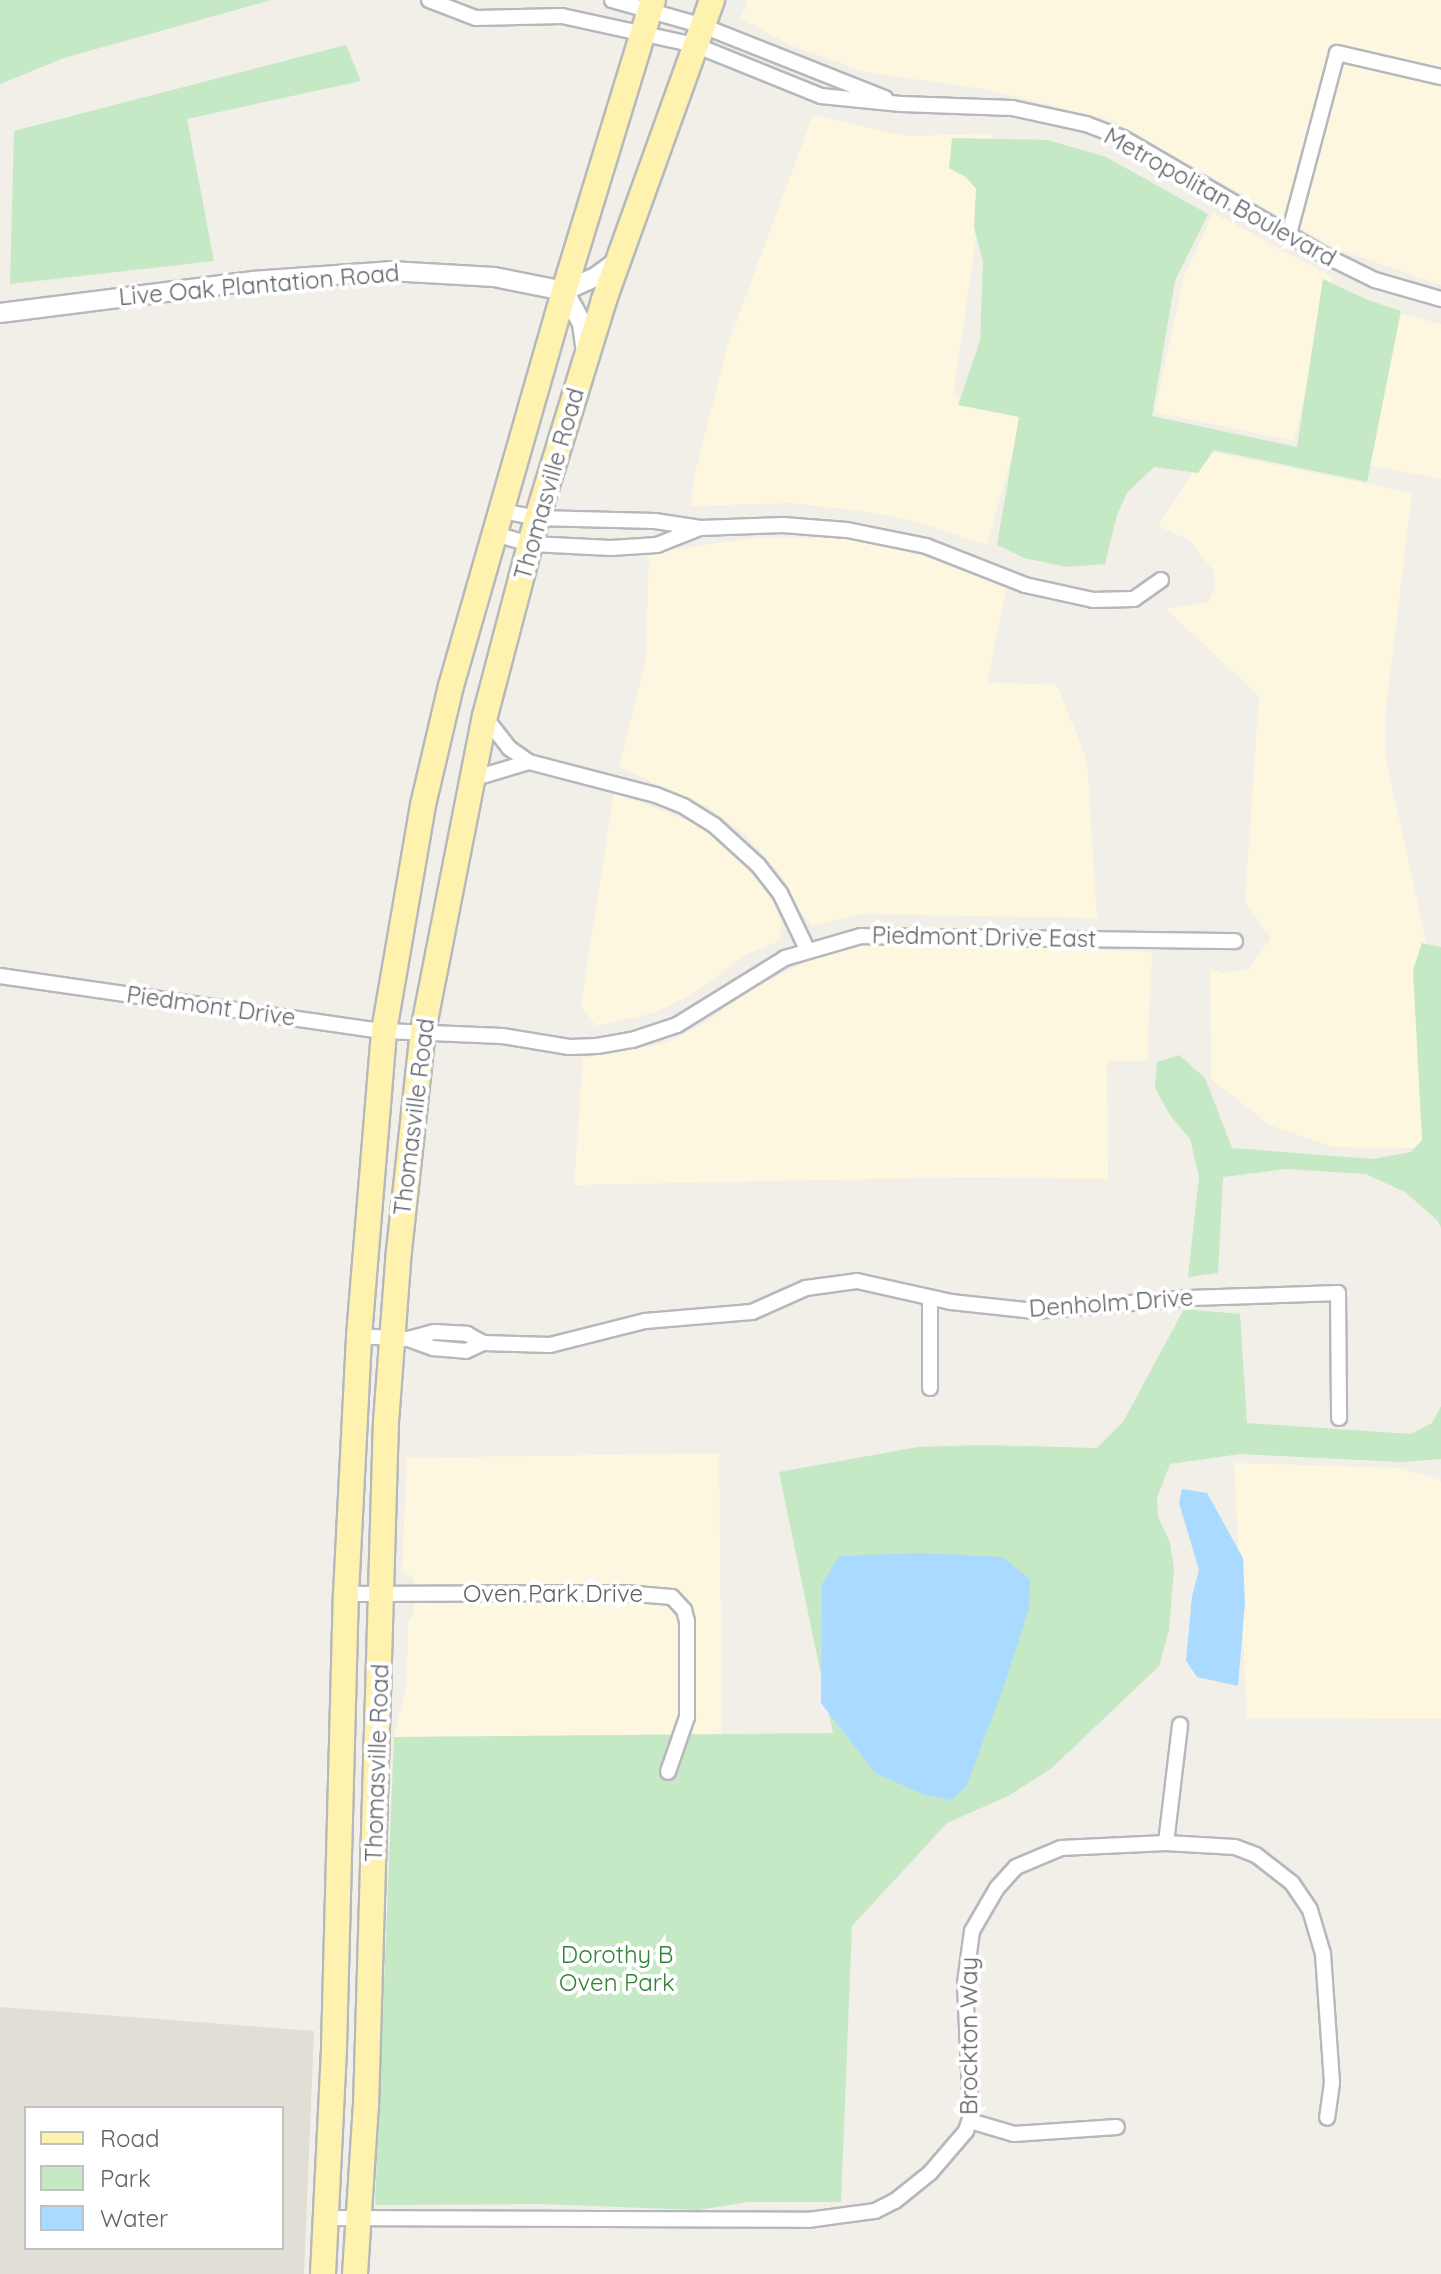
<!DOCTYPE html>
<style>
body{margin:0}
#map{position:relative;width:1441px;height:2274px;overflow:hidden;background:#f1efe8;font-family:Quicksand,sans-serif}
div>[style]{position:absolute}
.commercial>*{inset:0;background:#fef7e0}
.education>*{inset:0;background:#e1ded6}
.green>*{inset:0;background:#c5e8c5}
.water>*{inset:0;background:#aadaff}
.roads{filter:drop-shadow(2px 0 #b5b8bc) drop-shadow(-2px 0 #b5b8bc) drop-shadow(0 2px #b5b8bc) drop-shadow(0 -2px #b5b8bc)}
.minor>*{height:14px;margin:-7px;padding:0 7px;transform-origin:7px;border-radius:7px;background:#fff}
.tertiary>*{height:18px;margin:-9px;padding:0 9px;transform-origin:9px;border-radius:9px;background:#fff}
.primary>*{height:24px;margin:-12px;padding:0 12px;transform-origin:12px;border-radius:12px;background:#fff2af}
span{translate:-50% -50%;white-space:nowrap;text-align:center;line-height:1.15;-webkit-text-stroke:8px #fff;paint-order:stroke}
.street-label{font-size:24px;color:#5f6368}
.park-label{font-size:24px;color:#348238}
.legend{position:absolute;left:24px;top:2106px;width:260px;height:144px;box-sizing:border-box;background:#fff;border:2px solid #bfc1c3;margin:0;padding:10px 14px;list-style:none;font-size:24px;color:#5f6368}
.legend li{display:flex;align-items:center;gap:16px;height:40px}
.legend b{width:40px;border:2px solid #bfc1c3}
</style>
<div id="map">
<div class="commercial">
<div style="clip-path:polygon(748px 0,1441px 0,1441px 285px,1335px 248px,1114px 121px,985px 89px,866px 72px,792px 46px,741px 18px)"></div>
<div style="clip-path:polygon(813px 115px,905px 136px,991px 134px,953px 396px,1024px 411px,987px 545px,912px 520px,861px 511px,791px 503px,691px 506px,694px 478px,727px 347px)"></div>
<div style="clip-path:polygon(1213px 213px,1332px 277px,1294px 441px,1155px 412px,1183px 279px)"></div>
<div style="clip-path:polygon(1397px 313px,1441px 324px,1441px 479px,1363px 464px)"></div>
<div style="clip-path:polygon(1207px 451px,1412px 493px,1386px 707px,1385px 755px,1429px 954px,1427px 1148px,1332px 1147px,1270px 1125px,1211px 1079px,1210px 968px,1222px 973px,1249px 969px,1271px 938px,1245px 902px,1259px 696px,1166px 609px,1208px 602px,1215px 587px,1214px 572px,1190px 540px,1158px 526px)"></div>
<div style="clip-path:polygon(753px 538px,840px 538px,875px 544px,937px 560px,1007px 586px,987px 682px,1057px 685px,1087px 760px,1097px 918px,861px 914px,812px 925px,800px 911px,780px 873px,745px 835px,707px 806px,619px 767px,646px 659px,649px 553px)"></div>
<div style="clip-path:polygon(614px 793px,695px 823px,735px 854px,770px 896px,781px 921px,780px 940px,746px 955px,692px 994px,654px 1013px,596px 1026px,581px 1004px)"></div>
<div style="clip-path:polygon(924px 943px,1152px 952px,1147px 1061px,1107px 1061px,1108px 1179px,974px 1177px,574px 1185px,583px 1058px,667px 1043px,705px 1023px,756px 986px,817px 957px,863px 946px)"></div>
<div style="clip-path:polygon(719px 1453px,722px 1734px,394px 1737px,407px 1683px,408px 1624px,413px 1616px,414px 1579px,402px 1570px,407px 1458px)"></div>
<div style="clip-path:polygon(1234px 1463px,1401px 1468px,1441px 1481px,1441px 1719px,1247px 1718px)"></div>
</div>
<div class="education">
<div style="clip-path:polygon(evenodd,0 2007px,314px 2031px,304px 2274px,0 2274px,0 2007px,26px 2108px,282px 2108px,282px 2248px,26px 2248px,26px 2108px)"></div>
</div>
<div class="green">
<div style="clip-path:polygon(0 0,271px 0,64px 58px,0 84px)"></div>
<div style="clip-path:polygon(346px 45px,361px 81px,187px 119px,214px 261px,10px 284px,14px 131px)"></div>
<div style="clip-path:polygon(952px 138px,1048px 140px,1106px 157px,1208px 214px,1175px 281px,1152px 416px,1297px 447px,1323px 279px,1368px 300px,1401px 311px,1367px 482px,1214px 450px,1198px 473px,1154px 467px,1127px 493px,1117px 515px,1105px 564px,1067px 567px,1024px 558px,997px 545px,1019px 417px,958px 405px,980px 341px,983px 261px,974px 228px,976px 189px,966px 177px,949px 168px)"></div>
<div style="clip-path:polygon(1422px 943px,1441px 947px,1441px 1228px,1438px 1221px,1405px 1192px,1366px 1174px,1286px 1169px,1223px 1177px,1218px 1273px,1188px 1277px,1199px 1177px,1190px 1139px,1170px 1115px,1155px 1088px,1157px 1062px,1179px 1055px,1205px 1078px,1232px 1148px,1373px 1159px,1411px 1152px,1422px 1140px,1413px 970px)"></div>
<div style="clip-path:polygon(1184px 1309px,1240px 1314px,1247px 1423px,1411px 1434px,1432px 1423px,1441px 1406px,1441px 1459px,1400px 1462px,1240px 1454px,1170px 1464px,1157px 1498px,1158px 1516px,1170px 1543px,1174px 1569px,1169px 1630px,1159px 1666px,1052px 1768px,1008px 1796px,947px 1823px,852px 1926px,841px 2202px,747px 2202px,698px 2210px,541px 2204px,375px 2205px,394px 1737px,833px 1733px,779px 1472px,918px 1447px,984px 1445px,1097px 1448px,1123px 1422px)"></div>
</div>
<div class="water">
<div style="clip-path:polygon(1182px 1489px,1207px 1493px,1243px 1558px,1245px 1603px,1238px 1686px,1197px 1677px,1186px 1661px,1192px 1596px,1199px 1570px,1179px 1503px)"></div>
<div style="clip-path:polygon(920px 1553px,1002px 1557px,1030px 1579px,1029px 1608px,1005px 1683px,966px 1787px,951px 1800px,925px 1795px,875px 1773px,821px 1703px,822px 1584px,839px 1556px)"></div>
</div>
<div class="roads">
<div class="minor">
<div style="left:429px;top:0;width:50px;rotate:21deg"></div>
<div style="left:476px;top:18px;width:86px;rotate:-1.3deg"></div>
<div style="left:562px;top:16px;width:136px;rotate:12.3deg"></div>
<div style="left:695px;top:45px;width:136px;rotate:22deg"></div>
<div style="left:821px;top:96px;width:80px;rotate:5.7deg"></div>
<div style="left:901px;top:104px;width:111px;rotate:2.1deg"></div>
<div style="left:1012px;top:108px;width:76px;rotate:12.2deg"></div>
<div style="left:1086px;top:124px;width:40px;rotate:21deg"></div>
<div style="left:1123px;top:138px;width:235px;rotate:30.2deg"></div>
<div style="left:1326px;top:256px;width:55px;rotate:26.1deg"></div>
<div style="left:1375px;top:280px;width:69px;rotate:16.1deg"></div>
<div style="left:612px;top:0;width:95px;rotate:15.9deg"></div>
<div style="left:703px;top:26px;width:196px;rotate:21.6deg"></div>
<div style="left:1289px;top:234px;width:187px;rotate:-75.1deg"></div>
<div style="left:1337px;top:53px;width:107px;rotate:13deg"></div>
<div style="left:502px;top:511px;width:36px;rotate:11deg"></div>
<div style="left:537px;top:518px;width:118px;rotate:1.5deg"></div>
<div style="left:655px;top:521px;width:46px;rotate:8.8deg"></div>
<div style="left:700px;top:528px;width:83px;rotate:-2.1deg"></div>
<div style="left:783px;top:525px;width:64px;rotate:4.5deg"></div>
<div style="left:847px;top:530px;width:81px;rotate:11.4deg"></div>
<div style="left:926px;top:546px;width:106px;rotate:21.5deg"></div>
<div style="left:1025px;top:585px;width:70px;rotate:12.4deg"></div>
<div style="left:1093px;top:600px;width:41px;rotate:-1.4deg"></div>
<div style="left:1134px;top:599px;width:33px;rotate:-35deg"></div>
<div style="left:495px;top:534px;width:37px;rotate:16deg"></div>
<div style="left:531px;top:544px;width:80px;rotate:2.9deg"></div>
<div style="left:611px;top:548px;width:46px;rotate:-3.7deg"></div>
<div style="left:657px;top:545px;width:46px;rotate:-21.6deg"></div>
<div style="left:485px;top:717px;width:39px;rotate:52deg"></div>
<div style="left:509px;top:748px;width:24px;rotate:35deg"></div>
<div style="left:529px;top:762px;width:131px;rotate:14.6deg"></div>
<div style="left:656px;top:795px;width:31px;rotate:22deg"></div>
<div style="left:685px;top:807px;width:34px;rotate:32deg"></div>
<div style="left:714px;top:825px;width:59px;rotate:42.3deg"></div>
<div style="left:758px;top:865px;width:36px;rotate:52deg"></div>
<div style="left:780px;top:893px;width:62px;rotate:64.3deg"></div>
<div style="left:472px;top:779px;width:59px;rotate:-16.6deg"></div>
<div style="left:0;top:976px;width:388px;rotate:8.2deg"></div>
<div style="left:384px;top:1031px;width:118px;rotate:2.4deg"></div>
<div style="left:502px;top:1036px;width:68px;rotate:9.3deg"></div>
<div style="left:569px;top:1047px;width:28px;rotate:-2deg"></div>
<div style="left:597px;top:1046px;width:36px;rotate:-10deg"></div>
<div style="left:632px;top:1040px;width:47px;rotate:-18.4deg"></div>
<div style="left:677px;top:1025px;width:127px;rotate:-31.8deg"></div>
<div style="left:785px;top:958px;width:79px;rotate:-16.1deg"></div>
<div style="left:861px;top:936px;width:374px;rotate:0.8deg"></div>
<div style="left:359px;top:1336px;width:49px;rotate:3.5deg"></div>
<div style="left:408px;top:1339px;width:27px;rotate:-15deg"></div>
<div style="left:434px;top:1332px;width:33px;rotate:3deg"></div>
<div style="left:467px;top:1334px;width:18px;rotate:29deg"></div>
<div style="left:408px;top:1339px;width:27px;rotate:20deg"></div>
<div style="left:433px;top:1348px;width:33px;rotate:5deg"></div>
<div style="left:466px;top:1351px;width:19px;rotate:-25deg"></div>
<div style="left:483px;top:1343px;width:67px;rotate:1.7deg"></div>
<div style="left:550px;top:1345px;width:98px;rotate:-14.2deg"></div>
<div style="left:645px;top:1321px;width:107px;rotate:-4.8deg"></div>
<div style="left:752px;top:1312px;width:59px;rotate:-24deg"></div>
<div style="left:806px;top:1288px;width:51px;rotate:-7.8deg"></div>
<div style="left:857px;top:1281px;width:96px;rotate:12.6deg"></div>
<div style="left:951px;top:1302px;width:84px;rotate:6.1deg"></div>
<div style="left:1035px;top:1311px;width:156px;rotate:-4.8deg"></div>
<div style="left:1190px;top:1298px;width:148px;rotate:-1.9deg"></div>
<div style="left:1338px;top:1293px;width:125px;rotate:89.5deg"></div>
<div style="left:930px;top:1388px;width:90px;rotate:-90deg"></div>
<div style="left:346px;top:1594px;width:278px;rotate:-0.2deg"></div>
<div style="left:624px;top:1593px;width:48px;rotate:4.8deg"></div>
<div style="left:672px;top:1597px;width:18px;rotate:47deg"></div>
<div style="left:684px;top:1610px;width:11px;rotate:75deg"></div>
<div style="left:687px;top:1621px;width:96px;rotate:90deg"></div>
<div style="left:687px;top:1717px;width:58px;rotate:109.1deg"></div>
<div style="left:1166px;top:1843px;width:119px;rotate:-83.2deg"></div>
<div style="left:970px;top:2121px;width:46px;rotate:16.5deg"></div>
<div style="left:1014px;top:2134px;width:103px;rotate:-3.9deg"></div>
<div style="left:328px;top:2218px;width:480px;rotate:0.2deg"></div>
<div style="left:808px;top:2220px;width:68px;rotate:-7.7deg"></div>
<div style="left:875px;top:2211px;width:22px;rotate:-27deg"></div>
<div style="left:895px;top:2201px;width:45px;rotate:-38.7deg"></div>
<div style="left:930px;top:2173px;width:55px;rotate:-49.4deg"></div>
<div style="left:966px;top:2131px;width:16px;rotate:-72deg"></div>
<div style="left:971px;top:2116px;width:133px;rotate:-92.6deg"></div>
<div style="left:965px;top:1983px;width:52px;rotate:-82.3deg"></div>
<div style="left:972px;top:1931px;width:50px;rotate:-59.8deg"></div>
<div style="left:997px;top:1888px;width:28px;rotate:-48deg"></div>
<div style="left:1016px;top:1867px;width:49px;rotate:-22.9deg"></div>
<div style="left:1061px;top:1848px;width:105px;rotate:-2.7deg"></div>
<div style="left:1166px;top:1843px;width:69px;rotate:3.3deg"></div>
<div style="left:1235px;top:1847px;width:22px;rotate:21deg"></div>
<div style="left:1256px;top:1855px;width:46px;rotate:37.9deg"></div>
<div style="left:1292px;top:1883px;width:32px;rotate:56deg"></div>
<div style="left:1310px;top:1910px;width:46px;rotate:73.5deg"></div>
<div style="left:1323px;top:1954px;width:129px;rotate:86deg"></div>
<div style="left:1332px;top:2083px;width:35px;rotate:98deg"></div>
</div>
<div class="tertiary">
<div style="left:564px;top:291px;width:38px;rotate:61deg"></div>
<div style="left:582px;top:324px;width:27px;rotate:82deg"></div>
<div style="left:0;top:313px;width:254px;rotate:-7.2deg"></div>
<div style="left:252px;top:281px;width:138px;rotate:-4.1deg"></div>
<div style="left:390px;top:271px;width:104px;rotate:3.3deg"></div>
<div style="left:494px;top:277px;width:71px;rotate:11.3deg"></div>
<div style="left:564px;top:291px;width:36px;rotate:-24deg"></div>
<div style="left:597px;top:276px;width:27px;rotate:-36deg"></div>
</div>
<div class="primary">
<div style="left:323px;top:2274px;width:227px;rotate:-87.2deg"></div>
<div style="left:334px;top:2047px;width:453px;rotate:-88.5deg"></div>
<div style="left:346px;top:1594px;width:258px;rotate:-87.1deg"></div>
<div style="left:359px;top:1336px;width:306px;rotate:-85.3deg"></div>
<div style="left:384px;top:1031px;width:229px;rotate:-80.2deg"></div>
<div style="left:423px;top:805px;width:122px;rotate:-76.8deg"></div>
<div style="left:451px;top:686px;width:411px;rotate:-74deg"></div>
<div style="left:564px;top:291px;width:304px;rotate:-73deg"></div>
<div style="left:355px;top:2274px;width:168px;rotate:-86.3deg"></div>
<div style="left:366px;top:2106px;width:684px;rotate:-88.33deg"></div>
<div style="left:386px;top:1422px;width:171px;rotate:-85.7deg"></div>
<div style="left:399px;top:1251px;width:221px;rotate:-83.8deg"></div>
<div style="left:423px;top:1031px;width:321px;rotate:-78.9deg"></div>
<div style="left:485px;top:716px;width:205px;rotate:-75.3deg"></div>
<div style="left:537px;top:518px;width:228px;rotate:-72.9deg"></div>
<div style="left:604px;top:300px;width:319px;rotate:-70.2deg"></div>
</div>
</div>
<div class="street-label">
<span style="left:1220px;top:197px;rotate:29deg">Metropolitan Boulevard</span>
<span style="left:259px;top:285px;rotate:-5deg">Live Oak Plantation Road</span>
<span style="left:549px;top:484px;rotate:-74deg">Thomasville Road</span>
<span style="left:984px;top:937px;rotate:1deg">Piedmont Drive East</span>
<span style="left:211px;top:1006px;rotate:8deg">Piedmont Drive</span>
<span style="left:414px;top:1117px;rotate:-83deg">Thomasville Road</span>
<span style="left:1111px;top:1303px;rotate:-4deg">Denholm Drive</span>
<span style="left:553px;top:1594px">Oven Park Drive</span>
<span style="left:377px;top:1763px;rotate:-88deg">Thomasville Road</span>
<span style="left:969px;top:2036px;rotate:-90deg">Brockton Way</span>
</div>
<div class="park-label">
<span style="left:617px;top:1969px">Dorothy B<br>Oven Park</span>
</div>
<ul class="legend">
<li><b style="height:10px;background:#fff2af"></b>Road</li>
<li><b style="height:22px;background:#c5e8c5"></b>Park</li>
<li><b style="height:22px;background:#aadaff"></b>Water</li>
</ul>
</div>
